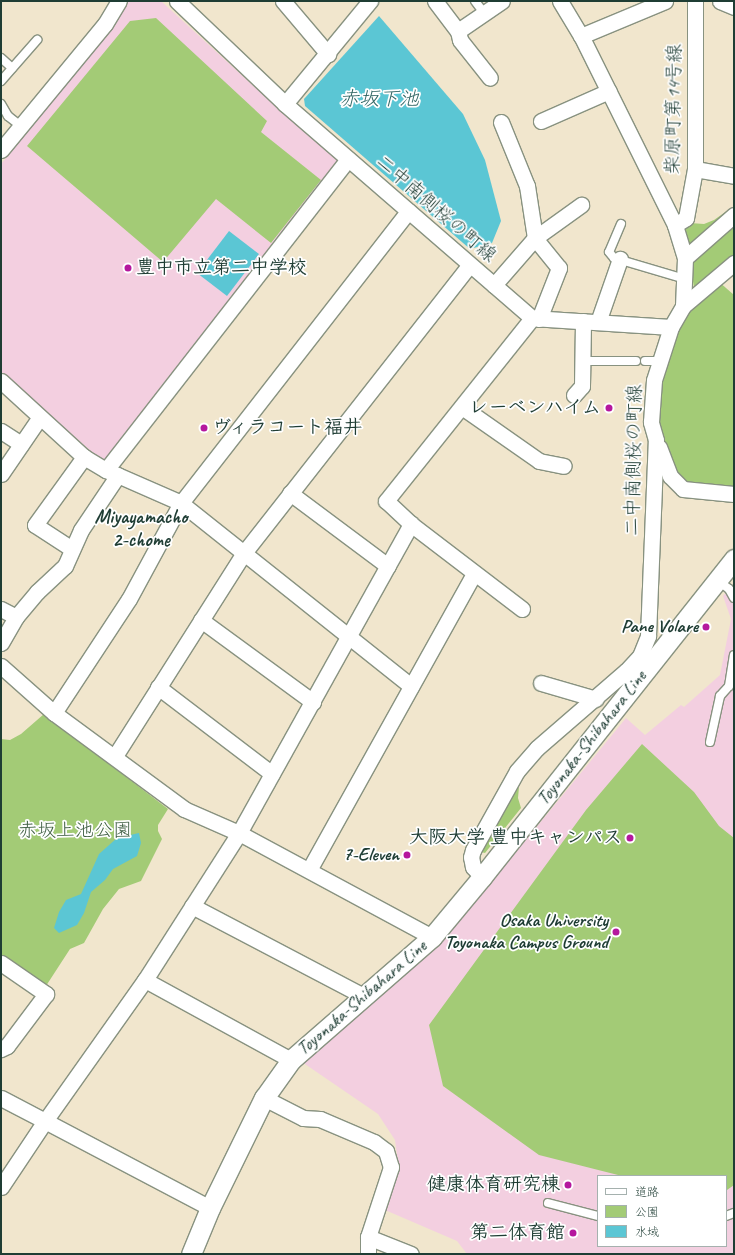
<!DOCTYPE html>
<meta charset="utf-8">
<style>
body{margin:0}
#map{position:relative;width:735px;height:1255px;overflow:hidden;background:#f1e6cd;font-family:Caveat,"Klee One",sans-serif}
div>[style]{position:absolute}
.built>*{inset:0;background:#f3cfe0}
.green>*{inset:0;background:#a3cb76}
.water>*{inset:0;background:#5bc6d4}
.roads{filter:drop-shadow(1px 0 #889280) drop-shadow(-1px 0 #889280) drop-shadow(0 1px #889280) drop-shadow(0 -1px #889280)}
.service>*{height:8px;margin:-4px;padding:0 4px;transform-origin:4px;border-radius:4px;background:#fff}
.minor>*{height:15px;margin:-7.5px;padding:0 7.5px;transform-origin:7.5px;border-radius:7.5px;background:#fff}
.tertiary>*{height:19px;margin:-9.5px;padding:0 9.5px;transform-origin:9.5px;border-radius:9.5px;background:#fff}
.dots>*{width:11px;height:11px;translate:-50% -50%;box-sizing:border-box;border:2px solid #fff;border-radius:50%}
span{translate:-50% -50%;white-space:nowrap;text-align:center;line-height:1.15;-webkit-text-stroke:3.5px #fff;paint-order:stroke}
.street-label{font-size:19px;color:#1f3d34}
.poi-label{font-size:19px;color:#1f3d34;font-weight:700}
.left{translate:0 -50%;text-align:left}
.right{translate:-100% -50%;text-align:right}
.park-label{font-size:19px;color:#406044}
.water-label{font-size:20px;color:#316664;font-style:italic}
.neighbourhood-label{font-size:20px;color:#1f3d34;font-weight:700}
.frame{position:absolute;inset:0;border:2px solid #1f3d34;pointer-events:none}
.legend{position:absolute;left:597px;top:1175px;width:130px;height:72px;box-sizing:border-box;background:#fff;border:1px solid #a5b1ae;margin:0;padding:5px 7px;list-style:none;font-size:12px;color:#1f3d34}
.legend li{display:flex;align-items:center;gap:8px;height:20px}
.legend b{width:20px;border:1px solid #a5b1ae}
</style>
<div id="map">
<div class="built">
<div style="clip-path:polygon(127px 1px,161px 1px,282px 112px,339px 160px,107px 459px,100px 459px,1px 373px,1px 164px,111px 30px)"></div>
<div style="clip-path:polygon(evenodd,734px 583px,734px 1254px,467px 1254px,457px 1241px,385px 1210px,398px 1162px,395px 1140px,378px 1114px,302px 1062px,442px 942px,626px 718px,645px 735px,681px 705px,684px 707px,720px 675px,731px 619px,723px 596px,734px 583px,598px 1176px,726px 1176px,726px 1246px,598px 1246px,598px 1176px)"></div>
</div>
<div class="green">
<div style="clip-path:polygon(156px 18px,267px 121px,261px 132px,321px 180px,271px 243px,216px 199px,163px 262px,27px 146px,130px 21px)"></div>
<div style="clip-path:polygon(731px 208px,734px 210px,734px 254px,694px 288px,685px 230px,690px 223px,704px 224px,714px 220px)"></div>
<div style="clip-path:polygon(718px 281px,734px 295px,734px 487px,684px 483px,674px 470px,660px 426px,660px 398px,670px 345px,688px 308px)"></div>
<div style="clip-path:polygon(44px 714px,168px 809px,158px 825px,158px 831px,162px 839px,141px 881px,119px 889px,103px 909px,84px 943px,70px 949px,44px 989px,1px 959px,1px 739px,10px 740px,21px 734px)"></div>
<div style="clip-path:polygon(642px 744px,694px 792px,719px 826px,734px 838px,734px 1185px,727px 1190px,726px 1176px,622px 1176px,539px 1155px,443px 1086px,429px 1025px,586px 810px)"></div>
<div style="clip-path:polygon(519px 787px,518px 798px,521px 808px,485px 853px,481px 852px,493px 825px)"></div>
</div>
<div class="water">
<div style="clip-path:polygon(379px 16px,463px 114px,485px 160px,501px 221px,492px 243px,470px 249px,305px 106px,304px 99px)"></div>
<div style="clip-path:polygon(229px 231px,259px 254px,227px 296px,197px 273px)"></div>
<div style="clip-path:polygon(139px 833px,141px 843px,137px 856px,113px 869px,105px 880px,91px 892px,84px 913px,77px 925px,59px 933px,54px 928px,59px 912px,66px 900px,81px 894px,99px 854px,117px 838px)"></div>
</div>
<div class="roads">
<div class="service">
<div style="left:475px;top:1px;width:15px;rotate:53deg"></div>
<div style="left:1px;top:58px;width:15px;rotate:42deg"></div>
<div style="left:1px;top:81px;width:55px;rotate:-48.7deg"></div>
<div style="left:1px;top:104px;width:14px;rotate:60deg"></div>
<div style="left:8px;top:116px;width:16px;rotate:38deg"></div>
<div style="left:621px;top:224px;width:30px;rotate:113deg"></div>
<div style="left:609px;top:252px;width:8px;rotate:50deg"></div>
<div style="left:614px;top:258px;width:74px;rotate:16.5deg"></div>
<div style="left:582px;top:361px;width:54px"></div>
<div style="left:645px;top:361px;width:15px"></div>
<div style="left:717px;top:580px;width:15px;rotate:37deg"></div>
<div style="left:729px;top:589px;width:10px;rotate:61deg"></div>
<div style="left:710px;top:742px;width:47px;rotate:-77.7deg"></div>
<div style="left:720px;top:696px;width:13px;rotate:-48deg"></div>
<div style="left:729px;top:686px;width:31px;rotate:-81deg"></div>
<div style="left:548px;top:1203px;width:52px;rotate:14.6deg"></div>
<div style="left:726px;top:1216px;width:9px;rotate:-21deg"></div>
</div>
<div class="minor">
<div style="left:177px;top:1px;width:149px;rotate:43.6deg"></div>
<div style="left:285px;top:104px;width:327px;rotate:40.9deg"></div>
<div style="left:532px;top:318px;width:139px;rotate:3.7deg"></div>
<div style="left:283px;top:1px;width:70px;rotate:49.7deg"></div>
<div style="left:435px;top:1px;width:38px;rotate:53deg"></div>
<div style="left:458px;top:31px;width:53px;rotate:-34.3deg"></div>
<div style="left:720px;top:1px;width:15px;rotate:23deg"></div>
<div style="left:458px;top:31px;width:9px;rotate:77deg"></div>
<div style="left:460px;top:40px;width:48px;rotate:51.7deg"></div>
<div style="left:581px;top:36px;width:91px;rotate:-22.6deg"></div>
<div style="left:285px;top:104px;width:134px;rotate:-50.5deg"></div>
<div style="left:541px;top:121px;width:74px;rotate:-23.8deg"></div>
<div style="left:1px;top:150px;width:163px;rotate:-50.5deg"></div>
<div style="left:105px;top:24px;width:27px;rotate:-59deg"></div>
<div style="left:695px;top:169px;width:40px;rotate:10deg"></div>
<div style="left:675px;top:225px;width:13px;rotate:-32deg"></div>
<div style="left:686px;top:218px;width:50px;rotate:-79.6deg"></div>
<div style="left:695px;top:169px;width:168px;rotate:-90deg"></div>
<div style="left:685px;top:258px;width:65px;rotate:-41.3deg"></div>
<div style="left:494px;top:285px;width:62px;rotate:-48.9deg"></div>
<div style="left:535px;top:238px;width:53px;rotate:-98.7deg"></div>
<div style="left:527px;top:186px;width:69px;rotate:-112.1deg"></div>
<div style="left:683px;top:306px;width:67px;rotate:-40.1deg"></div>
<div style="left:539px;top:319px;width:55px;rotate:-68.6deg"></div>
<div style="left:559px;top:268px;width:38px;rotate:-129deg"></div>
<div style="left:535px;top:238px;width:57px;rotate:-35.7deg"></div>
<div style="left:598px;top:322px;width:67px;rotate:-70.8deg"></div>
<div style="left:1px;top:381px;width:113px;rotate:42.5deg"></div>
<div style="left:84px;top:457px;width:26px;rotate:31deg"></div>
<div style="left:106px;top:470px;width:82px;rotate:23.7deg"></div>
<div style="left:181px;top:503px;width:294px;rotate:38.5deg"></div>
<div style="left:574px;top:395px;width:12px;rotate:-48deg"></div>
<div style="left:582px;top:386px;width:65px;rotate:-89.1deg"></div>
<div style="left:462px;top:407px;width:94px;rotate:35deg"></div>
<div style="left:539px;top:461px;width:25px;rotate:11deg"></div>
<div style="left:1px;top:431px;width:24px;rotate:33deg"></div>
<div style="left:659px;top:447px;width:31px;rotate:69deg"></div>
<div style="left:670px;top:476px;width:18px;rotate:45deg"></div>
<div style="left:683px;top:489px;width:51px;rotate:5.6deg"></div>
<div style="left:106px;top:470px;width:394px;rotate:-52.1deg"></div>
<div style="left:1px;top:474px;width:69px;rotate:-55.6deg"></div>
<div style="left:290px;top:493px;width:122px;rotate:36.7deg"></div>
<div style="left:72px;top:549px;width:44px;rotate:-147deg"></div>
<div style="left:35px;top:525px;width:84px;rotate:-54.2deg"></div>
<div style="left:1px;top:609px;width:17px;rotate:28deg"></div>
<div style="left:522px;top:609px;width:140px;rotate:-142.6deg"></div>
<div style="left:411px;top:524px;width:34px;rotate:-137deg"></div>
<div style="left:386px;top:501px;width:234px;rotate:-51.4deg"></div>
<div style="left:201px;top:620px;width:139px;rotate:36.2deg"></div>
<div style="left:1px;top:643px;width:30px;rotate:-60deg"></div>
<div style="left:16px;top:617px;width:33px;rotate:-50deg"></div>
<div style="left:37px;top:592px;width:38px;rotate:-43deg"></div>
<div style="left:65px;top:566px;width:39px;rotate:-66deg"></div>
<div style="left:81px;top:530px;width:66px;rotate:-56.1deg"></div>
<div style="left:1px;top:666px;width:71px;rotate:41.6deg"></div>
<div style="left:54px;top:713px;width:162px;rotate:36.4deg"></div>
<div style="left:184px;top:809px;width:60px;rotate:23.6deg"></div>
<div style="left:239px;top:833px;width:219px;rotate:28.3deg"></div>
<div style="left:541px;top:683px;width:57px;rotate:16.2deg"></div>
<div style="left:158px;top:687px;width:143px;rotate:37.3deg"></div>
<div style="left:54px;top:713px;width:136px;rotate:-56.7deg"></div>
<div style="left:129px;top:599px;width:109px;rotate:-61.6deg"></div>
<div style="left:181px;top:503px;width:370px;rotate:-52.1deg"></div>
<div style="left:115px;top:756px;width:239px;rotate:-57.6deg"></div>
<div style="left:243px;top:554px;width:367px;rotate:-51.9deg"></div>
<div style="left:309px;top:870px;width:339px;rotate:-60.9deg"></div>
<div style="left:482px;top:877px;width:13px;rotate:-132deg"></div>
<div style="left:473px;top:867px;width:10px;rotate:-101deg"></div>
<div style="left:471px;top:857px;width:7px;rotate:-74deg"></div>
<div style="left:473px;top:850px;width:90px;rotate:-60.9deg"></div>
<div style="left:517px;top:771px;width:30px;rotate:-49deg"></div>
<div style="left:537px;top:748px;width:118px;rotate:-40.9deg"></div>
<div style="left:626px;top:671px;width:21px;rotate:-47deg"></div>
<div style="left:640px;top:656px;width:22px;rotate:-68deg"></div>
<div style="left:648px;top:636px;width:196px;rotate:-87.7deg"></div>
<div style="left:656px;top:440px;width:19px;rotate:-106deg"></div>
<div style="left:651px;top:422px;width:42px;rotate:-85.9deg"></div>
<div style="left:654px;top:380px;width:56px;rotate:-72.2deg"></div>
<div style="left:671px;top:327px;width:24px;rotate:-60deg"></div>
<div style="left:683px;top:306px;width:48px;rotate:-87.6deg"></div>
<div style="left:685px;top:258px;width:34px;rotate:-107deg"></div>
<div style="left:675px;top:225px;width:211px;rotate:-116.4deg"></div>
<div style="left:581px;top:36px;width:41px;rotate:-121deg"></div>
<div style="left:192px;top:906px;width:195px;rotate:27.7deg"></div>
<div style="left:1px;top:963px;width:55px;rotate:34.6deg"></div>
<div style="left:46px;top:994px;width:65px;rotate:126.9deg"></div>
<div style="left:7px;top:1046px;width:7px;rotate:153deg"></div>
<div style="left:145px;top:980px;width:166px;rotate:28.7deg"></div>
<div style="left:1px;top:1098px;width:50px;rotate:27.6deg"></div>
<div style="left:45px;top:1121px;width:173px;rotate:-54.7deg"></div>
<div style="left:145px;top:980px;width:174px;rotate:-57.4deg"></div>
<div style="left:239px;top:833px;width:354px;rotate:-60.9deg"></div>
<div style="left:264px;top:1098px;width:44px;rotate:27.1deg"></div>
<div style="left:303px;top:1118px;width:17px;rotate:3deg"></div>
<div style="left:320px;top:1119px;width:59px;rotate:23.1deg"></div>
<div style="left:374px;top:1142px;width:15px;rotate:37deg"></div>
<div style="left:386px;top:1151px;width:17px;rotate:73deg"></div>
<div style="left:391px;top:1167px;width:74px;rotate:108.2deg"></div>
<div style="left:368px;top:1237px;width:17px;rotate:90deg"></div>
<div style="left:1px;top:1187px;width:79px;rotate:-56.3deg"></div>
<div style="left:45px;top:1121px;width:187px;rotate:27.8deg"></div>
<div style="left:368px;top:1237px;width:46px;rotate:21.6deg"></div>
</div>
<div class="tertiary">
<div style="left:191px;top:1254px;width:50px;rotate:-67.6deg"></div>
<div style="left:210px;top:1208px;width:123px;rotate:-63.9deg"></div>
<div style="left:264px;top:1098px;width:47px;rotate:-54.6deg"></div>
<div style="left:291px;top:1060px;width:187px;rotate:-41.1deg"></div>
<div style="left:432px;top:937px;width:78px;rotate:-50.2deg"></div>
<div style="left:482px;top:877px;width:406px;rotate:-51.6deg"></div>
</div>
</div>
<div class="dots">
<div style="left:128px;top:268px;background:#b5179e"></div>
<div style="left:609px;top:408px;background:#b5179e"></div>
<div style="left:204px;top:428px;background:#b5179e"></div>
<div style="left:706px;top:627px;background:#b5179e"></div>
<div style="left:630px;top:838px;background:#b5179e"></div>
<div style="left:407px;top:855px;background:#b5179e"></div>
<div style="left:616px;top:932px;background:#b5179e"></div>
<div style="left:568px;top:1185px;background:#b5179e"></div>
<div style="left:573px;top:1233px;background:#b5179e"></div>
</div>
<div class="street-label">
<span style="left:674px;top:109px;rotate:-89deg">柴原町第14号線</span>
<span style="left:436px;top:209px;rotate:41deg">二中南側桜の町線</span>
<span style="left:634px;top:460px;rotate:-89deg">二中南側桜の町線</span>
<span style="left:592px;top:738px;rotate:-52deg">Toyonaka-Shibahara Line</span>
<span style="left:362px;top:998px;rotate:-41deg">Toyonaka-Shibahara Line</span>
</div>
<div class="poi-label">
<span class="left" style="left:136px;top:268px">豊中市立第二中学校</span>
<span class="right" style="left:601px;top:408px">レーベンハイム</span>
<span class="left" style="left:212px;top:428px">ヴィラコート福井</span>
<span class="right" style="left:698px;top:627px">Pane Volare</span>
<span class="right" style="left:622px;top:838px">大阪大学 豊中キャンパス</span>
<span class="right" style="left:399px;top:855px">7-Eleven</span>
<span class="right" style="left:608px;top:932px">Osaka University<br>Toyonaka Campus Ground</span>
<span class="right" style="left:560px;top:1185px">健康体育研究棟</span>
<span class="right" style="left:565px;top:1233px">第二体育館</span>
</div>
<div class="park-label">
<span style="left:75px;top:831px">赤坂上池公園</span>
</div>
<div class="water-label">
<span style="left:379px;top:98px">赤坂下池</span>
</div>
<div class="neighbourhood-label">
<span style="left:141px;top:528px">Miyayamacho<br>2-chome</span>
</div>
<div class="frame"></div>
<ul class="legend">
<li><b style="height:5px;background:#fff"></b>道路</li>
<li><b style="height:11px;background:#a3cb76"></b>公園</li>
<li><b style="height:11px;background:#5bc6d4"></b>水域</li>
</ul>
</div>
